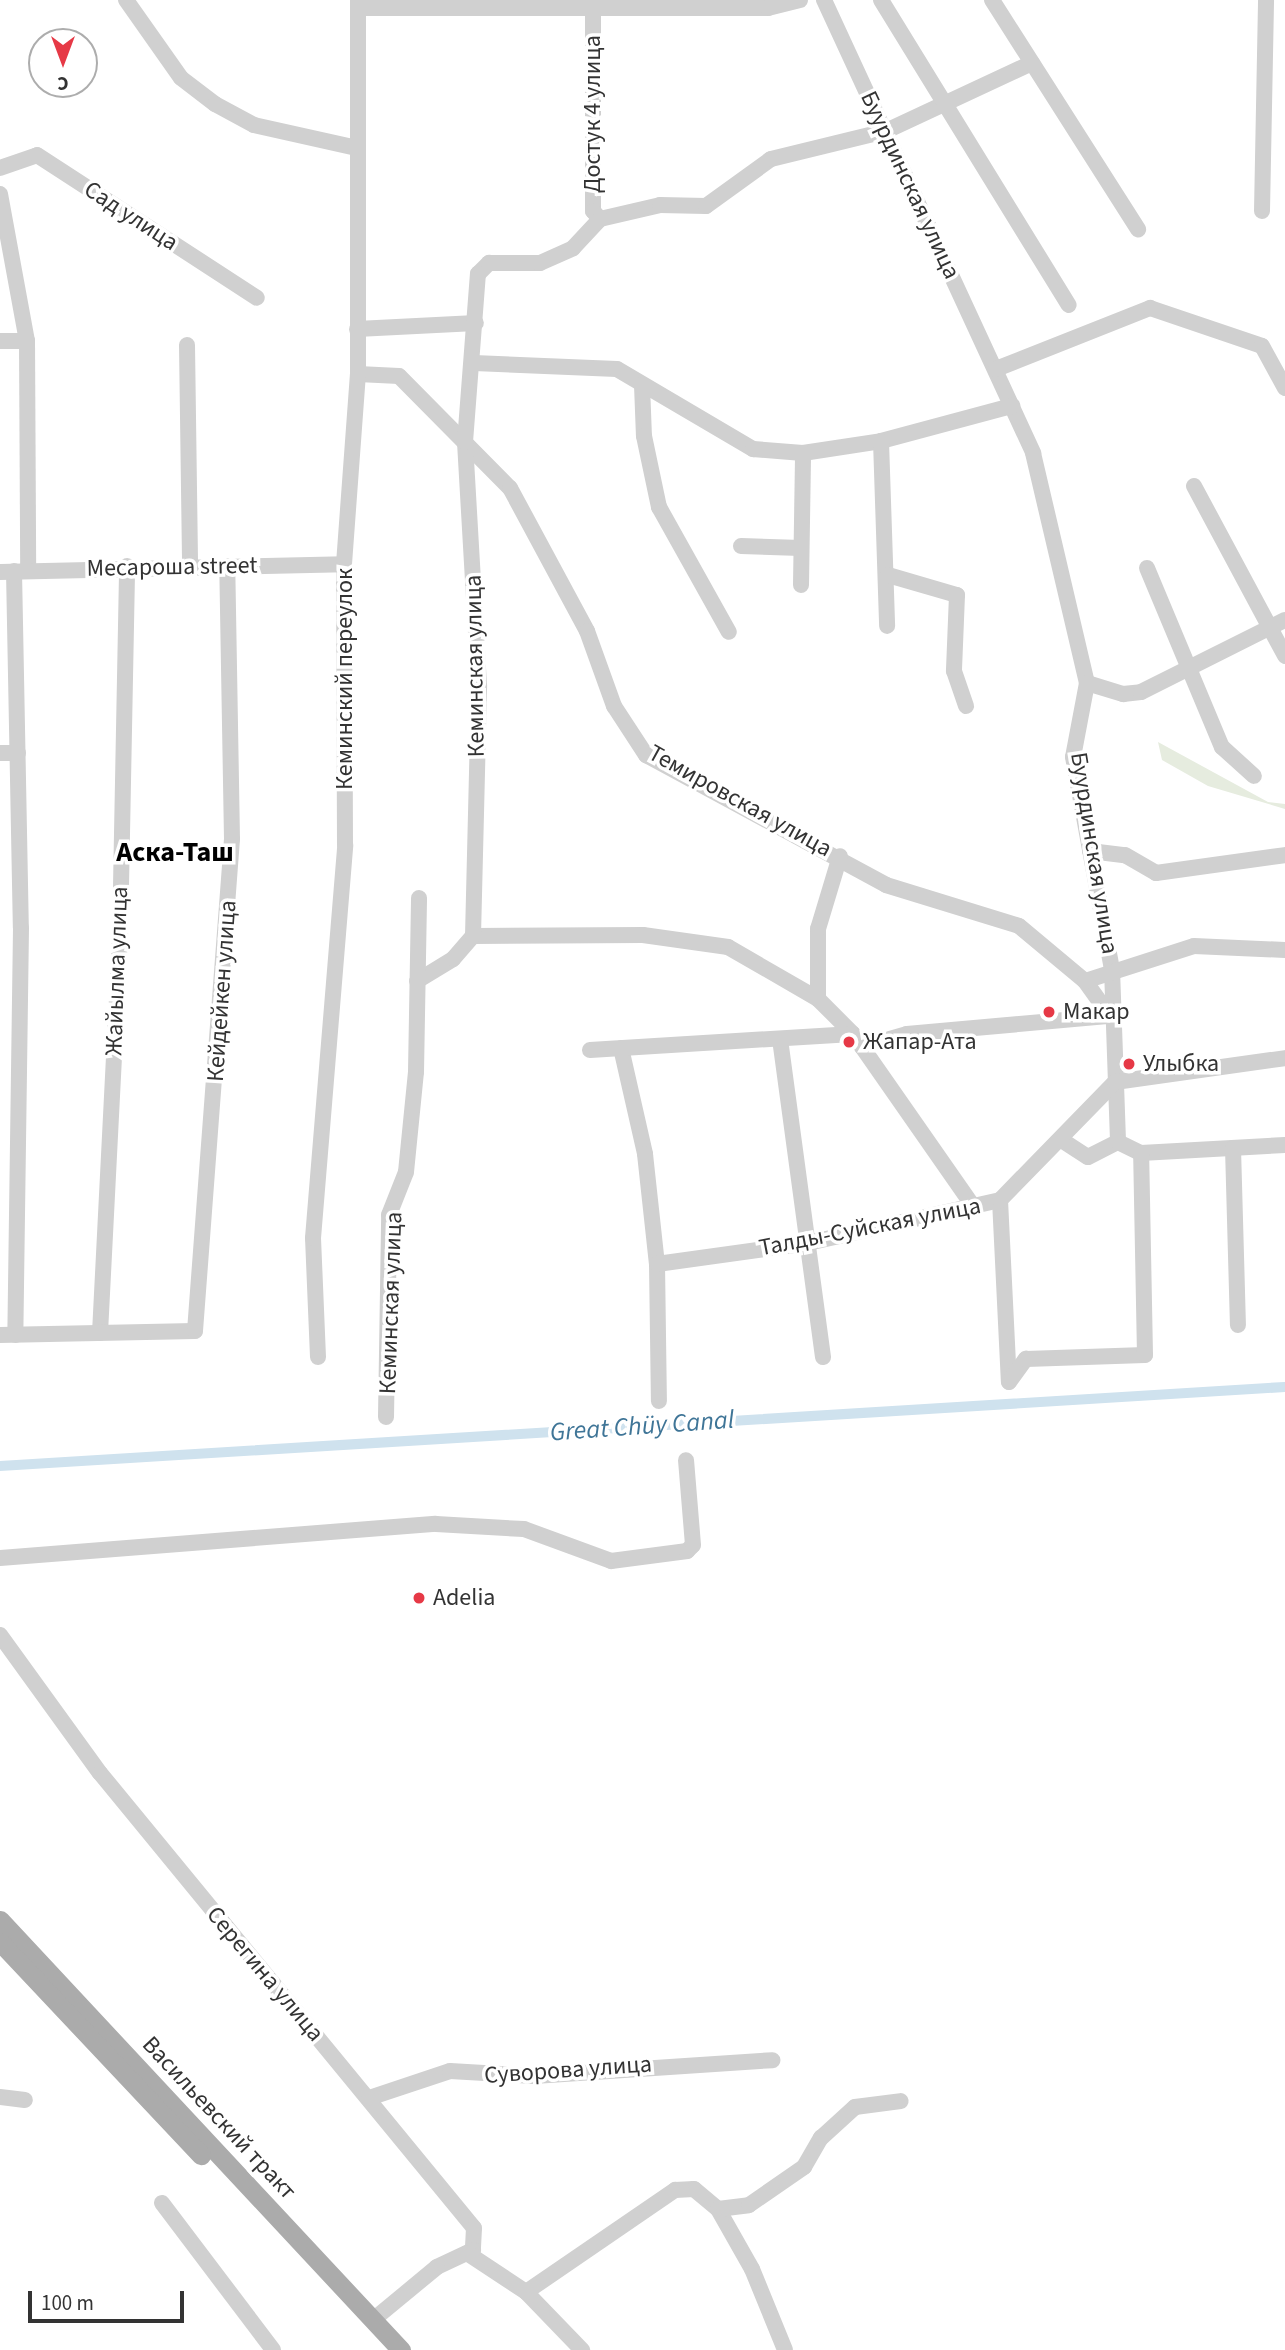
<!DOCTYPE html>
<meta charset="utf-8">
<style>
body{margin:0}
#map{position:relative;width:1285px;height:2350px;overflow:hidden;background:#fff;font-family:"Source Sans 3",sans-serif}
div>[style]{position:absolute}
.green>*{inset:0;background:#e6ecdf}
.canal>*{height:10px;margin:-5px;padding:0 5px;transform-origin:5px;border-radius:5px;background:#cfe2ee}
.minor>*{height:16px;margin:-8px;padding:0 8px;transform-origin:8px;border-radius:8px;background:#d0d0d0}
.major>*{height:19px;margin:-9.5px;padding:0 9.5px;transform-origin:9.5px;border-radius:9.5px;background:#ababab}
.dots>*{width:19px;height:19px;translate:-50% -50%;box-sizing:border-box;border:4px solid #fff;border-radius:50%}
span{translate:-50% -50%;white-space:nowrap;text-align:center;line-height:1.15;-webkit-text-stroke:7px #fff;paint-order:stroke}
.street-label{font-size:24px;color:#333}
.poi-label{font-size:24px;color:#333}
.left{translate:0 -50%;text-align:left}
.water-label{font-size:26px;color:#3f7597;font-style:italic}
.quarter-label{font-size:28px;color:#000;font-weight:700}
.north{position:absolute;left:28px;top:28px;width:70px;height:70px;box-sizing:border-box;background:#fff;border:2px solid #adadad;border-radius:50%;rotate:180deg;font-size:19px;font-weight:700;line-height:28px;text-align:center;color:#333}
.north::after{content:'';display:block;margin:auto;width:24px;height:32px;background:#e63946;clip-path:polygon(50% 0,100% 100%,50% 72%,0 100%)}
.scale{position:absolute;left:28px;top:2291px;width:156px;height:32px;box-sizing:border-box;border:4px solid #333;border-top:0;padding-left:9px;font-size:21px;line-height:24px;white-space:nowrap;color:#333;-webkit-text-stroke:5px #fff;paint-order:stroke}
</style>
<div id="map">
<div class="green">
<div style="clip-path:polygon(1158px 742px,1268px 802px,1285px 804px,1285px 809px,1208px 786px,1162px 760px)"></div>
</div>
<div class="canal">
<div style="left:0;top:1466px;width:1287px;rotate:-3.52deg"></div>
</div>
<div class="minor">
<div style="left:126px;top:0;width:95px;rotate:54.8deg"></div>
<div style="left:181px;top:78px;width:43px;rotate:37.4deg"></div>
<div style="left:215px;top:104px;width:44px;rotate:28.3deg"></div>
<div style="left:254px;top:125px;width:106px;rotate:12.6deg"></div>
<div style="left:593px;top:0;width:211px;rotate:90deg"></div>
<div style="left:593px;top:211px;width:11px;rotate:49deg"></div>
<div style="left:600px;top:219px;width:62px;rotate:-13.1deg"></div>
<div style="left:660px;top:205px;width:46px;rotate:1.2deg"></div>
<div style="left:706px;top:206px;width:80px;rotate:-35.9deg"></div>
<div style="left:771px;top:159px;width:118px;rotate:-13.7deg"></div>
<div style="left:886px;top:131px;width:161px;rotate:-25deg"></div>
<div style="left:824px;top:0;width:499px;rotate:65.2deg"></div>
<div style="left:1033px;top:453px;width:236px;rotate:76.8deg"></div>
<div style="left:1087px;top:683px;width:75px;rotate:100.7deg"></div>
<div style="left:1073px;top:757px;width:216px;rotate:79.6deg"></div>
<div style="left:1112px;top:969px;width:173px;rotate:88deg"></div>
<div style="left:881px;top:0;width:358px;rotate:58.4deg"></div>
<div style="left:992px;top:0;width:272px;rotate:57.5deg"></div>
<div style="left:358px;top:8px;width:410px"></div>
<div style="left:768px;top:8px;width:33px;rotate:-14deg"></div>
<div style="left:0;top:168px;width:39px;rotate:-19deg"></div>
<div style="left:37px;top:155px;width:262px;rotate:33deg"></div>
<div style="left:0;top:194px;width:149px;rotate:79.6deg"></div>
<div style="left:27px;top:341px;width:229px;rotate:89.7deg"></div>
<div style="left:1262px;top:211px;width:211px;rotate:-88.9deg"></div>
<div style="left:357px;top:329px;width:119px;rotate:-2.9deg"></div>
<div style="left:0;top:341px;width:27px"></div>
<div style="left:187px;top:345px;width:221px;rotate:89.2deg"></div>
<div style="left:474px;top:363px;width:143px;rotate:2.4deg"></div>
<div style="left:617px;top:369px;width:158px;rotate:30.5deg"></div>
<div style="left:753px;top:449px;width:50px;rotate:4.6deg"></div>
<div style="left:803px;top:453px;width:79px;rotate:-8.7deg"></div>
<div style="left:881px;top:441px;width:136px;rotate:-15deg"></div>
<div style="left:996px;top:369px;width:166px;rotate:-21.6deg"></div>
<div style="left:1150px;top:308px;width:118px;rotate:18.7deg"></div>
<div style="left:1262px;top:346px;width:48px;rotate:61.3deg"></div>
<div style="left:358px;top:374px;width:41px;rotate:2.8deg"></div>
<div style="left:399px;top:376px;width:158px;rotate:45.3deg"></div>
<div style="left:510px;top:488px;width:162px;rotate:61.7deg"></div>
<div style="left:587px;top:631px;width:80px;rotate:70.2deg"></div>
<div style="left:614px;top:706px;width:59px;rotate:56.9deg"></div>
<div style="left:646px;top:755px;width:273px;rotate:28.4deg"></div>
<div style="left:886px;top:885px;width:139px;rotate:17.1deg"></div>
<div style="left:1019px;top:926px;width:86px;rotate:39.8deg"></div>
<div style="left:1085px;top:981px;width:43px;rotate:54.5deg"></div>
<div style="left:642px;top:385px;width:51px;rotate:87.8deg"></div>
<div style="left:644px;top:436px;width:73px;rotate:78.1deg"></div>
<div style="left:659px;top:507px;width:143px;rotate:60.8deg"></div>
<div style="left:881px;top:441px;width:185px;rotate:88.1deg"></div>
<div style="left:1194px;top:486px;width:193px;rotate:61.8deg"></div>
<div style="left:741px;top:546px;width:60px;rotate:1.9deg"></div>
<div style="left:1147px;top:568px;width:194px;rotate:67.3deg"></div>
<div style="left:1222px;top:747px;width:43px;rotate:42.2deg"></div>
<div style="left:14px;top:571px;width:357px;rotate:88.9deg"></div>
<div style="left:21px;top:928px;width:407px;rotate:90.8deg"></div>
<div style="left:0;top:572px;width:344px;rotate:-1.3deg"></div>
<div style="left:888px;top:575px;width:72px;rotate:16.2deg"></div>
<div style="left:957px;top:595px;width:76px;rotate:92.3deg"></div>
<div style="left:954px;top:671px;width:37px;rotate:71deg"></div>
<div style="left:801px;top:585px;width:132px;rotate:-89.1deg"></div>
<div style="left:1087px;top:683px;width:38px;rotate:17deg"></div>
<div style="left:1123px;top:694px;width:18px;rotate:-6deg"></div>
<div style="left:1141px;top:692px;width:161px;rotate:-26.6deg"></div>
<div style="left:0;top:753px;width:18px"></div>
<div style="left:1090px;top:851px;width:35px;rotate:7deg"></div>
<div style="left:1125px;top:855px;width:36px;rotate:30deg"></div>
<div style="left:1156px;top:873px;width:130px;rotate:-7.9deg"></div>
<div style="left:473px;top:936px;width:170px;rotate:-0.3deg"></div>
<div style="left:643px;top:935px;width:86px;rotate:8deg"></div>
<div style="left:728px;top:947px;width:104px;rotate:30deg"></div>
<div style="left:818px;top:999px;width:49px;rotate:45deg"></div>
<div style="left:853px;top:1034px;width:210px;rotate:55.1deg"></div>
<div style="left:417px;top:981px;width:42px;rotate:-31.4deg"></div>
<div style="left:453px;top:959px;width:30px;rotate:-49deg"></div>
<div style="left:473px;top:936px;width:251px;rotate:-88.6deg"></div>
<div style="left:479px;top:685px;width:243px;rotate:-93.3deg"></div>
<div style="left:465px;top:442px;width:169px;rotate:-85.6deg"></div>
<div style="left:478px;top:274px;width:16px;rotate:-45deg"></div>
<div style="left:489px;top:263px;width:51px"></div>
<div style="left:540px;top:263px;width:36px;rotate:-24deg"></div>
<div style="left:573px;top:248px;width:40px;rotate:-47deg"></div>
<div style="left:1085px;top:981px;width:114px;rotate:-17.8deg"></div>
<div style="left:1194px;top:946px;width:91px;rotate:2.5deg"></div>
<div style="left:818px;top:999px;width:70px;rotate:-90deg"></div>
<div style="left:818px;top:929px;width:76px;rotate:-73.2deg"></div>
<div style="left:780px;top:1039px;width:321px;rotate:82.3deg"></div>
<div style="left:862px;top:1047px;width:47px;rotate:-16.1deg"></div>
<div style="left:907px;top:1034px;width:204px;rotate:-5.1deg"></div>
<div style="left:621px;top:1048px;width:109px;rotate:77.2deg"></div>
<div style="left:645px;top:1154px;width:111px;rotate:83.8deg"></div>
<div style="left:657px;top:1264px;width:137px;rotate:89.2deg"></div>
<div style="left:590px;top:1050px;width:263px;rotate:-3.5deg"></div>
<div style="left:1060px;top:1139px;width:33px;rotate:33deg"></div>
<div style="left:1088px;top:1157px;width:34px;rotate:-27deg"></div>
<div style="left:1118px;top:1142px;width:25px;rotate:26deg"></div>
<div style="left:1141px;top:1153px;width:144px;rotate:-3.2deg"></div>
<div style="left:1233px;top:1148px;width:177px;rotate:88.4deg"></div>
<div style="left:1000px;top:1200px;width:182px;rotate:87.2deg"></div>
<div style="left:657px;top:1264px;width:152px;rotate:-7.9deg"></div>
<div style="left:808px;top:1243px;width:197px;rotate:-12.6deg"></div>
<div style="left:1000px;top:1200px;width:165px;rotate:-45.7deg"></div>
<div style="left:1115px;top:1082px;width:172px;rotate:-8deg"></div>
<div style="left:100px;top:1333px;width:396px;rotate:-87.1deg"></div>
<div style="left:120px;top:938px;width:372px;rotate:-88.9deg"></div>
<div style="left:0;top:1335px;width:195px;rotate:-1.2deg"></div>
<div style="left:195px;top:1331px;width:493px;rotate:-85.7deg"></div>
<div style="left:232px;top:839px;width:273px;rotate:-91deg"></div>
<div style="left:318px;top:1357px;width:119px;rotate:-92.4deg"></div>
<div style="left:313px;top:1238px;width:394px;rotate:-85.3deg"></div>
<div style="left:345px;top:845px;width:281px;rotate:-90.2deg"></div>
<div style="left:344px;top:564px;width:191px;rotate:-85.8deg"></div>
<div style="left:358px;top:374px;width:374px;rotate:-90deg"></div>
<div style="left:1009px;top:1382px;width:29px;rotate:-54deg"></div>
<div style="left:1026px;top:1359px;width:119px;rotate:-1.9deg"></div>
<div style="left:1145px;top:1355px;width:202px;rotate:-91.1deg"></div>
<div style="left:386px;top:1417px;width:202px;rotate:-89.1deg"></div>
<div style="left:389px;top:1215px;width:46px;rotate:-68.4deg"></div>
<div style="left:406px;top:1172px;width:100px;rotate:-84.3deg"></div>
<div style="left:416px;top:1072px;width:174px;rotate:-89deg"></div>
<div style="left:0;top:1558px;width:437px;rotate:-4.5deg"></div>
<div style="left:436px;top:1524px;width:88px;rotate:3.3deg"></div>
<div style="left:524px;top:1529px;width:93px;rotate:20.2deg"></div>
<div style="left:611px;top:1561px;width:77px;rotate:-7.5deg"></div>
<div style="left:687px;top:1551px;width:8px;rotate:-45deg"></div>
<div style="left:693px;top:1545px;width:85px;rotate:-94.7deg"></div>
<div style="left:0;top:1635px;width:170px;rotate:54.1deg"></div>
<div style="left:100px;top:1773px;width:589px;rotate:50.58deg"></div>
<div style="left:474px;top:2228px;width:22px;rotate:93deg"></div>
<div style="left:473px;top:2250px;width:40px;rotate:155deg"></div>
<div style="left:437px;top:2267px;width:83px;rotate:140.4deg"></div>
<div style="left:0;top:2097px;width:25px;rotate:7deg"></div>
<div style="left:369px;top:2098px;width:85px;rotate:-18.4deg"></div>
<div style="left:450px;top:2071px;width:84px;rotate:3.4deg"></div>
<div style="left:534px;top:2076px;width:239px;rotate:-3.8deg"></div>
<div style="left:162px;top:2203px;width:184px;rotate:52.9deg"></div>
<div style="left:718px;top:2209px;width:69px;rotate:60.5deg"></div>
<div style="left:752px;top:2269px;width:87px;rotate:67.8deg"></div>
<div style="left:467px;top:2253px;width:71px;rotate:33.5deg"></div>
<div style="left:526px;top:2292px;width:81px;rotate:46deg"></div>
<div style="left:526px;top:2292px;width:181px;rotate:-34.4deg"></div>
<div style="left:675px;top:2190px;width:19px;rotate:-3deg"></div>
<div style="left:694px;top:2189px;width:31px;rotate:40deg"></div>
<div style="left:718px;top:2209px;width:31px;rotate:-7deg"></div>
<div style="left:749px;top:2205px;width:67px;rotate:-34.6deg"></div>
<div style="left:804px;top:2167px;width:34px;rotate:-60deg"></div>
<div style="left:821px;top:2138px;width:46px;rotate:-42.4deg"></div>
<div style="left:855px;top:2107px;width:46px;rotate:-7.4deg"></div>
</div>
<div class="major">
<div style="left:0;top:1920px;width:588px;rotate:47deg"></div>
<div style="left:0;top:1942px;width:293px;rotate:46.7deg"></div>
</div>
<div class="dots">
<div style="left:1049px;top:1012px;background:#e63946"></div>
<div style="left:849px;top:1042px;background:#e63946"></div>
<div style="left:1129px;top:1064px;background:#e63946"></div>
<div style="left:419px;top:1598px;background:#e63946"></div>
</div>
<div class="street-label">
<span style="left:593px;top:114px;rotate:-90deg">Достук 4 улица</span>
<span style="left:910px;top:185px;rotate:65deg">Буурдинская улица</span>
<span style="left:131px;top:216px;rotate:33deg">Сад улица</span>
<span style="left:172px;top:567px;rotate:-1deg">Месароша street</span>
<span style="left:475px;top:666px;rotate:-91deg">Кеминская улица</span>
<span style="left:345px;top:679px;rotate:-90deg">Кеминский переулок</span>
<span style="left:740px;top:801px;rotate:29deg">Темировская улица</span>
<span style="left:1094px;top:853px;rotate:81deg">Буурдинская улица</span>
<span style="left:117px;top:971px;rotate:-88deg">Жайылма улица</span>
<span style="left:222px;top:991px;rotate:-86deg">Кейдейкен улица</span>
<span style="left:870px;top:1227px;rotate:-11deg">Талды-Суйская улица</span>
<span style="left:391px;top:1303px;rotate:-88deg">Кеминская улица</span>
<span style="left:265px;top:1974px;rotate:50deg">Серегина улица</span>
<span style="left:568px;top:2070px;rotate:-4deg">Суворова улица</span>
<span style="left:219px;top:2118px;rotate:47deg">Васильевский тракт</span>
</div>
<div class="poi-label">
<span class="left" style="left:1063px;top:1012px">Макар</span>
<span class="left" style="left:863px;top:1042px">Жапар-Ата</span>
<span class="left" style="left:1143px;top:1064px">Улыбка</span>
<span class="left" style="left:433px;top:1598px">Adelia</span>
</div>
<div class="water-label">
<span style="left:642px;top:1426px;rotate:-4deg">Great Chüy Canal</span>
</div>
<div class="quarter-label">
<span style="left:175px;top:852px">Аска-Таш</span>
</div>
<div class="north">С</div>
<div class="scale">100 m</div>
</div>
